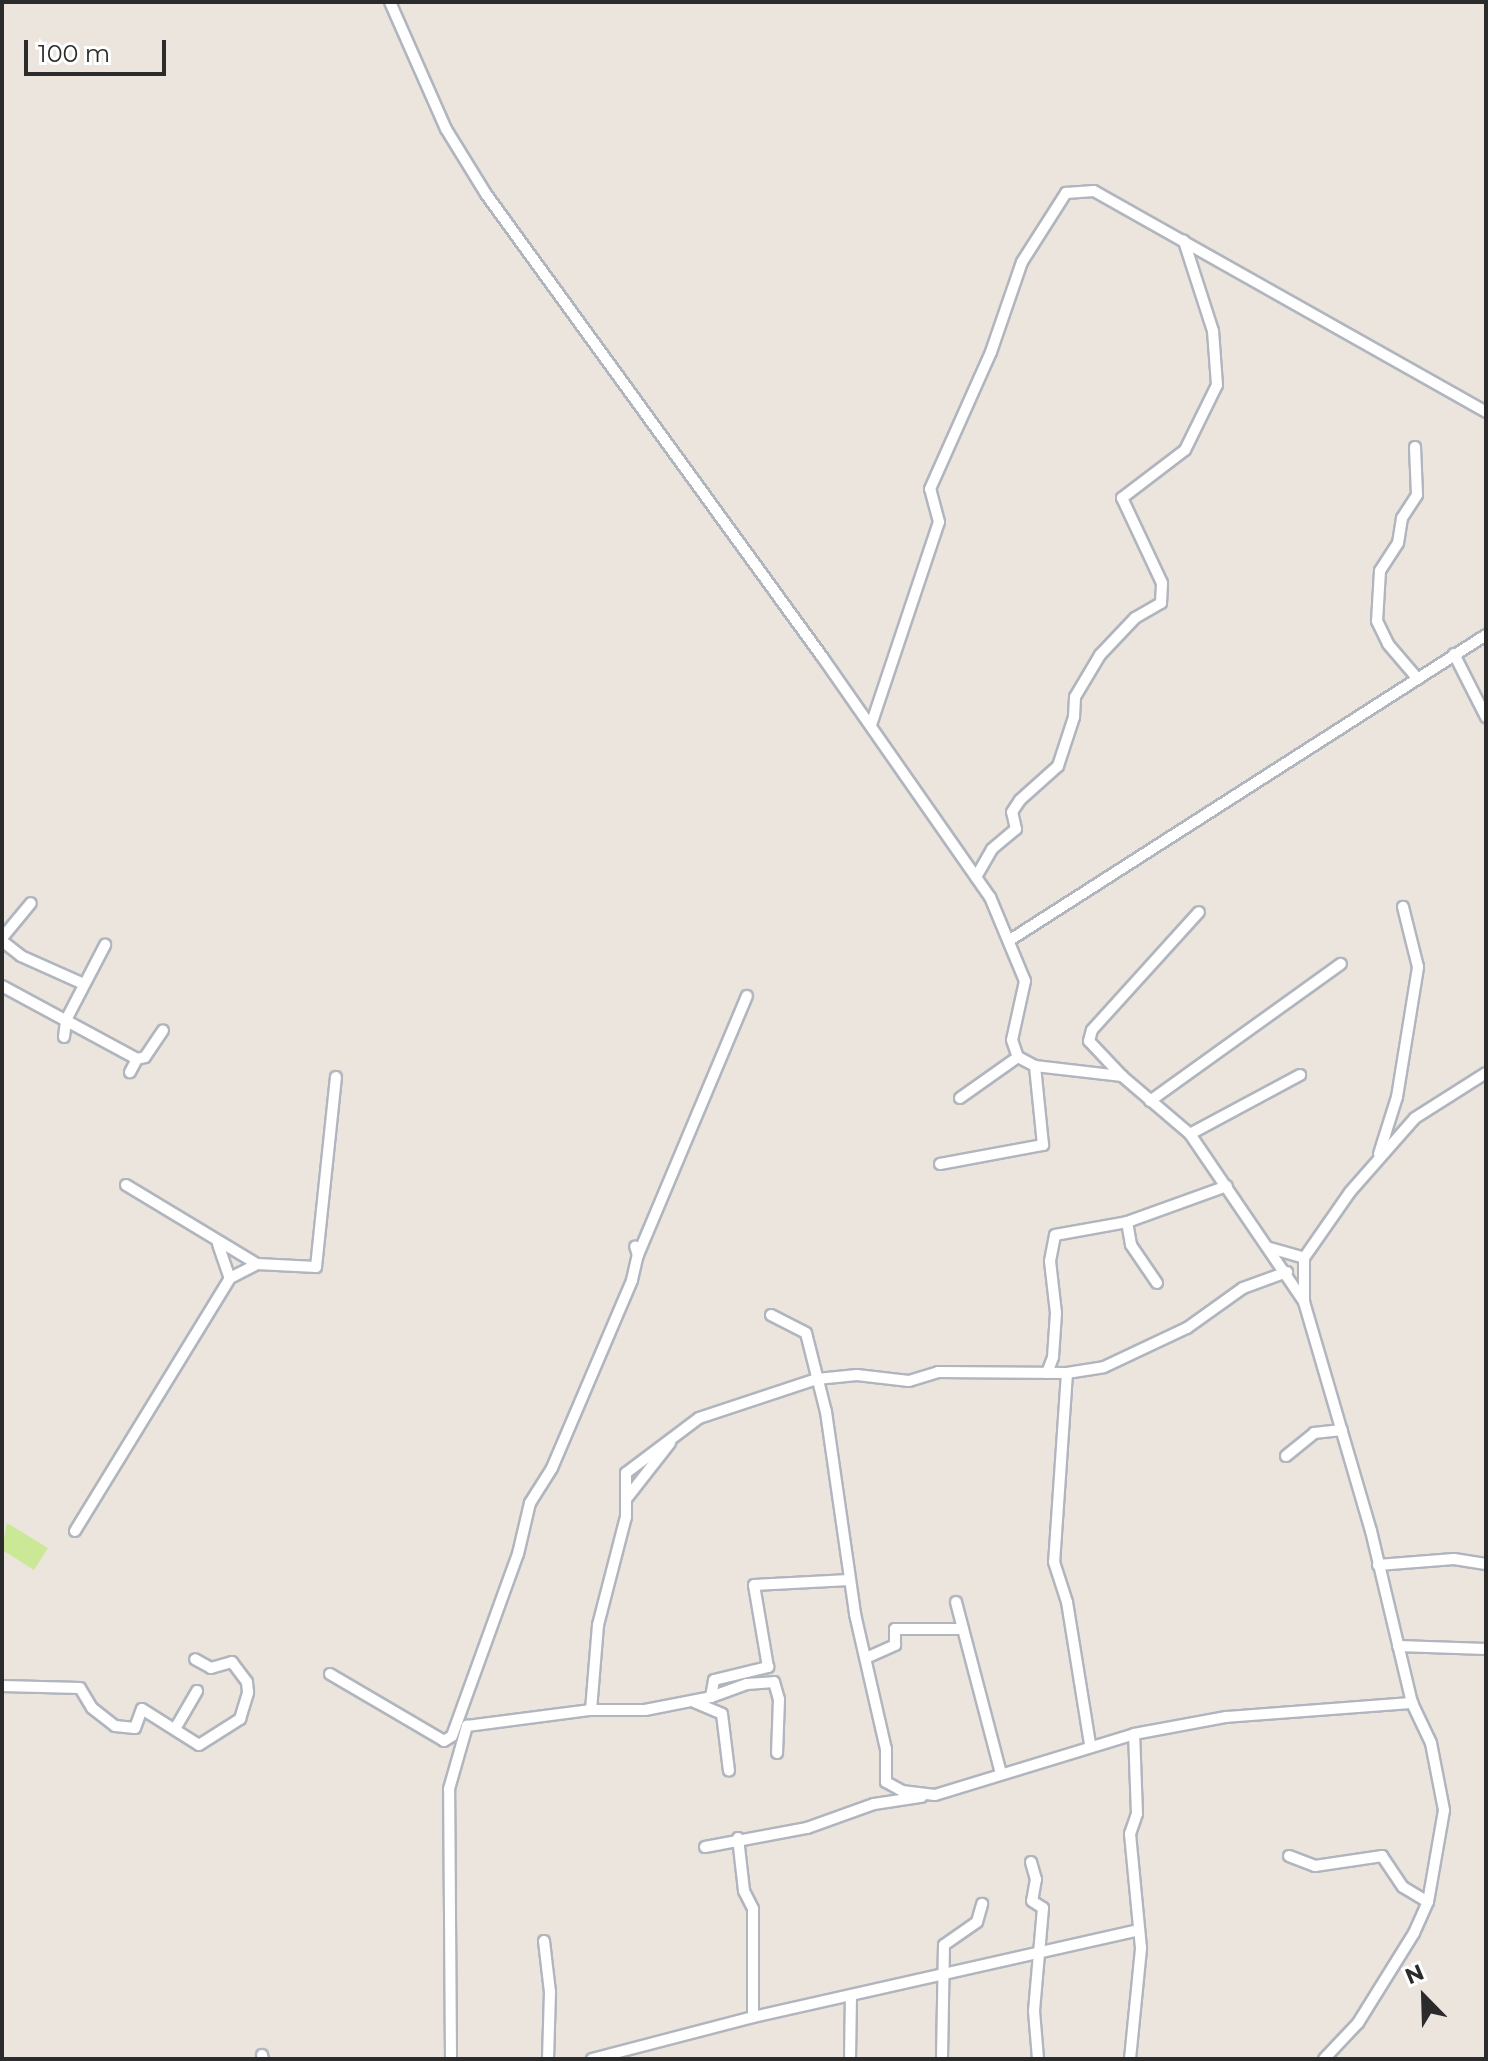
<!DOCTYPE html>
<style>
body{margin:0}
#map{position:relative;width:1488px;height:2061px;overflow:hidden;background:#ece5dd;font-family:Montserrat,sans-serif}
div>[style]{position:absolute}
.pitch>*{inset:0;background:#cbe897}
.roads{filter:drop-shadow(2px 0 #b1b5be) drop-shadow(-2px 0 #b1b5be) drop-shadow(0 2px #b1b5be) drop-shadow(0 -2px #b1b5be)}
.minor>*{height:10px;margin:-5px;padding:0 5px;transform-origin:5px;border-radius:5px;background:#fff}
span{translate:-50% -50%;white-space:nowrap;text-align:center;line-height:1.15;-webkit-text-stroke:6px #fff;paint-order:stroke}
.frame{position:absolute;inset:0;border:4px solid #2b2b2b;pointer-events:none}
.north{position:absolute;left:1384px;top:1957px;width:80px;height:80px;-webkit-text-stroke:6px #fff;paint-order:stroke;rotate:337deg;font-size:22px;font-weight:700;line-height:32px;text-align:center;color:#2b2b2b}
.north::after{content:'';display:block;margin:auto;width:28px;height:36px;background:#2b2b2b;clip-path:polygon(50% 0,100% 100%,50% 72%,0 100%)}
.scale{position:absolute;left:24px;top:40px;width:142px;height:36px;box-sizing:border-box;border:4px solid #2b2b2b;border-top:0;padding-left:10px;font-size:24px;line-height:28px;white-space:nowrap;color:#2b2b2b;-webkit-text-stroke:6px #fff;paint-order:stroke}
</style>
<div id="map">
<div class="pitch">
<div style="clip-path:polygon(7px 1523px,48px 1548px,34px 1570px,2px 1550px)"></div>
</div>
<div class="roads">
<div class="minor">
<div style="left:390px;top:2px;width:139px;rotate:66.2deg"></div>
<div style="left:446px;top:129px;width:76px;rotate:58.4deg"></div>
<div style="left:486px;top:194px;width:573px;rotate:54.01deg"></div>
<div style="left:823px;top:658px;width:292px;rotate:55.1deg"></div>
<div style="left:990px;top:897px;width:91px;rotate:67.4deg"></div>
<div style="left:1025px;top:981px;width:60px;rotate:102.4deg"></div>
<div style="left:1012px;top:1040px;width:18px;rotate:71deg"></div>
<div style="left:1018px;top:1057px;width:19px;rotate:28deg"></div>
<div style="left:1035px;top:1066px;width:88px;rotate:6.6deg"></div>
<div style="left:1122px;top:1076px;width:89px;rotate:40.5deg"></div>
<div style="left:1190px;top:1134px;width:203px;rotate:55.8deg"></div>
<div style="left:1415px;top:447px;width:48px;rotate:87.6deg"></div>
<div style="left:1417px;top:495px;width:27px;rotate:123deg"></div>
<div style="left:1402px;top:518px;width:25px;rotate:99deg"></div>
<div style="left:1398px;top:543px;width:33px;rotate:123deg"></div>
<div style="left:1380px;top:571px;width:50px;rotate:93.4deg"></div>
<div style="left:1377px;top:621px;width:25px;rotate:64deg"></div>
<div style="left:1388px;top:644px;width:46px;rotate:49.4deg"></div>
<div style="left:1454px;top:654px;width:71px;rotate:63.1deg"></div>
<div style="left:871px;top:725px;width:214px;rotate:-71.5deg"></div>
<div style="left:939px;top:522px;width:34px;rotate:-105deg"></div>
<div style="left:930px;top:489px;width:150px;rotate:-66deg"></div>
<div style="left:991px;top:352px;width:95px;rotate:-71deg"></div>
<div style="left:1022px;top:262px;width:82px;rotate:-57.5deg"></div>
<div style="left:1066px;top:193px;width:28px;rotate:-4deg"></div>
<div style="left:1094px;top:191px;width:450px;rotate:29.4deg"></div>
<div style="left:976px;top:877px;width:32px;rotate:-60deg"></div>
<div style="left:992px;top:849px;width:31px;rotate:-40deg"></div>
<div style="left:1016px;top:829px;width:17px;rotate:-103deg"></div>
<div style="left:1012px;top:812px;width:14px;rotate:-56deg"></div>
<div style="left:1020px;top:800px;width:51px;rotate:-41.8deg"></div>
<div style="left:1058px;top:766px;width:52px;rotate:-71.9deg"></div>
<div style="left:1074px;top:717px;width:20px;rotate:-87deg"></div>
<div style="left:1075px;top:697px;width:49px;rotate:-59.2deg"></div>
<div style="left:1100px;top:655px;width:51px;rotate:-46.6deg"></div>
<div style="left:1135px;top:618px;width:30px;rotate:-30deg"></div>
<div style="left:1161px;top:603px;width:20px;rotate:-87deg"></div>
<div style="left:1162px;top:583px;width:94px;rotate:-115.2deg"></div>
<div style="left:1122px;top:498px;width:79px;rotate:-37.3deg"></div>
<div style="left:1185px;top:450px;width:72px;rotate:-63.8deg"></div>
<div style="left:1217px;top:385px;width:54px;rotate:-94.2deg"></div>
<div style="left:1213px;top:331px;width:95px;rotate:-107.9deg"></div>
<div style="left:2px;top:938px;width:45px;rotate:-50.4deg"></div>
<div style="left:1010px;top:940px;width:565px;rotate:-32.65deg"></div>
<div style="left:2px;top:941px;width:24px;rotate:38deg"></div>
<div style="left:21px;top:956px;width:69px;rotate:24deg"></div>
<div style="left:2px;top:986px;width:153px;rotate:28.4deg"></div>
<div style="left:137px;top:1059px;width:15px;rotate:118deg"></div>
<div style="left:64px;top:1037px;width:17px;rotate:-83deg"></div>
<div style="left:66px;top:1020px;width:85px;rotate:-62.5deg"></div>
<div style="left:137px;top:1059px;width:8px;rotate:-14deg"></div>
<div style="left:145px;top:1057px;width:32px;rotate:-56deg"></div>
<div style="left:1122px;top:1076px;width:48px;rotate:-133.3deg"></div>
<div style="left:1089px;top:1041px;width:11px;rotate:-75deg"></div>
<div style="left:1092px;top:1030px;width:159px;rotate:-47.8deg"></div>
<div style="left:960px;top:1098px;width:71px;rotate:-35.3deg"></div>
<div style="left:1150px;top:1101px;width:235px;rotate:-35.7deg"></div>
<div style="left:1190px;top:1134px;width:125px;rotate:-28.2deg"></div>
<div style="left:1379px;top:1154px;width:60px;rotate:-72.5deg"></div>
<div style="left:1397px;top:1097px;width:132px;rotate:-80.8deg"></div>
<div style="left:1418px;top:967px;width:62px;rotate:-104deg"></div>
<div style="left:940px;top:1164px;width:105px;rotate:-10.5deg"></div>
<div style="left:1043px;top:1145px;width:79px;rotate:-95.8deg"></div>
<div style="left:126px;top:1185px;width:153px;rotate:31.1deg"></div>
<div style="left:257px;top:1264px;width:59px;rotate:2.9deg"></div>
<div style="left:316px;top:1267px;width:191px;rotate:-84deg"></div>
<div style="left:1127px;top:1222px;width:23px;rotate:80deg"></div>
<div style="left:1131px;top:1245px;width:46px;rotate:55.6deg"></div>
<div style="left:218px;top:1244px;width:36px;rotate:71deg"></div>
<div style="left:1270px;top:1248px;width:35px;rotate:16deg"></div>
<div style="left:638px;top:1255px;width:281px;rotate:-67.2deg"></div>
<div style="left:771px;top:1315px;width:39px;rotate:27deg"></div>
<div style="left:806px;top:1333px;width:81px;rotate:75.8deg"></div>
<div style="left:826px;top:1412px;width:204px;rotate:81.8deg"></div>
<div style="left:855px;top:1614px;width:139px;rotate:77.1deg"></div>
<div style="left:886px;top:1749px;width:33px;rotate:90deg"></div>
<div style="left:886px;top:1782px;width:18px;rotate:29deg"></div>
<div style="left:902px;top:1791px;width:33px;rotate:7deg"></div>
<div style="left:935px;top:1795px;width:208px;rotate:-17deg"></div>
<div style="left:1134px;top:1734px;width:94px;rotate:-10.5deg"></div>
<div style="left:1226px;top:1717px;width:187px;rotate:-4.3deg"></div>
<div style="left:1047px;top:1373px;width:17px;rotate:-69deg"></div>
<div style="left:1053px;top:1357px;width:44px;rotate:-86.1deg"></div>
<div style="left:1056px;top:1313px;width:52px;rotate:-96.6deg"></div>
<div style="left:1050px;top:1261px;width:26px;rotate:-79deg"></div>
<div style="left:1055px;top:1235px;width:73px;rotate:-10.2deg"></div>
<div style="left:1127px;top:1222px;width:106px;rotate:-19.8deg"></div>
<div style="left:1067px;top:1373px;width:189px;rotate:93.9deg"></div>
<div style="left:1054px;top:1562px;width:42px;rotate:72deg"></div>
<div style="left:1067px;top:1602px;width:144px;rotate:80.8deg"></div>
<div style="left:1286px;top:1456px;width:36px;rotate:-39deg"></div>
<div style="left:1314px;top:1433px;width:28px;rotate:-6deg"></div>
<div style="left:627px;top:1498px;width:70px;rotate:-52deg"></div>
<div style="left:75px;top:1531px;width:297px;rotate:-58.5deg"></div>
<div style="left:230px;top:1278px;width:30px;rotate:-27deg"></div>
<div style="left:1378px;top:1565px;width:76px;rotate:-4.5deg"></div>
<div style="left:1454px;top:1559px;width:32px;rotate:9deg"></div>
<div style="left:956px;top:1602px;width:178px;rotate:75.3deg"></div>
<div style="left:1398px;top:1646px;width:88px;rotate:2deg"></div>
<div style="left:866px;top:1658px;width:32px;rotate:-24deg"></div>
<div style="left:895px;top:1645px;width:16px;rotate:-90deg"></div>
<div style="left:895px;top:1629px;width:68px"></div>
<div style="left:330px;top:1674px;width:132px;rotate:30.4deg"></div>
<div style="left:444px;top:1741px;width:9px;rotate:-32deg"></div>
<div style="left:452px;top:1736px;width:194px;rotate:-70.1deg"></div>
<div style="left:518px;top:1554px;width:52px;rotate:-76.8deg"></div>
<div style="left:530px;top:1503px;width:41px;rotate:-57.8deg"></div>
<div style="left:552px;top:1468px;width:204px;rotate:-66.9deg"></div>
<div style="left:632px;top:1280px;width:26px;rotate:-77deg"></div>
<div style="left:638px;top:1255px;width:9px;rotate:-108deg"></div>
<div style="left:2px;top:1686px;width:78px;rotate:1.5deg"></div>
<div style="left:80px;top:1688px;width:23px;rotate:59deg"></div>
<div style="left:92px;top:1708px;width:29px;rotate:38deg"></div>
<div style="left:115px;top:1726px;width:20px;rotate:6deg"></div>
<div style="left:135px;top:1728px;width:20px;rotate:-70deg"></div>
<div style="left:142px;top:1709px;width:67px;rotate:32.3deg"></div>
<div style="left:199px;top:1745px;width:49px;rotate:-32.4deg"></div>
<div style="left:240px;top:1719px;width:28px;rotate:-73deg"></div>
<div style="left:248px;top:1692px;width:10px;rotate:-96deg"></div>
<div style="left:247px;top:1682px;width:25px;rotate:-127deg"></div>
<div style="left:232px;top:1662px;width:22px;rotate:164deg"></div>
<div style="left:211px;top:1668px;width:18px;rotate:-151deg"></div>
<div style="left:711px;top:1697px;width:38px;rotate:-20deg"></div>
<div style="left:747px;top:1684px;width:27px;rotate:-4deg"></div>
<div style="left:774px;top:1682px;width:18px;rotate:74deg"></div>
<div style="left:779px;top:1699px;width:54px;rotate:92.1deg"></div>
<div style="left:694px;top:1702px;width:30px;rotate:23deg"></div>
<div style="left:722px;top:1714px;width:57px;rotate:83deg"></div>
<div style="left:591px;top:1710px;width:85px;rotate:-85.3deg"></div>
<div style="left:598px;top:1625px;width:112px;rotate:-75.5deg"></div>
<div style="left:626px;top:1517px;width:44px;rotate:-90deg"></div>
<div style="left:626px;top:1473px;width:91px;rotate:-37deg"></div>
<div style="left:699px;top:1418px;width:124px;rotate:-18.3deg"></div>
<div style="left:817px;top:1379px;width:40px;rotate:-5.7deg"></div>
<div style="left:857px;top:1375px;width:52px;rotate:6.6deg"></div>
<div style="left:909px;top:1381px;width:30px;rotate:-17deg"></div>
<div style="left:938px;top:1372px;width:129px;rotate:0.4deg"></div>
<div style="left:1067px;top:1373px;width:37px;rotate:-9deg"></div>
<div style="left:1104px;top:1367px;width:92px;rotate:-25.2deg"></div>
<div style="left:1187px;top:1328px;width:69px;rotate:-35.5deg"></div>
<div style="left:1243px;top:1288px;width:47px;rotate:-20deg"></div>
<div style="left:175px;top:1729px;width:44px;rotate:-59.9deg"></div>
<div style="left:738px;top:1838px;width:53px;rotate:83.5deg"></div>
<div style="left:744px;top:1891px;width:20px;rotate:63deg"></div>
<div style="left:753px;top:1909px;width:108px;rotate:90deg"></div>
<div style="left:705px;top:1847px;width:104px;rotate:-10.6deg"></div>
<div style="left:807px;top:1828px;width:71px;rotate:-19.7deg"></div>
<div style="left:874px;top:1804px;width:48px;rotate:-8.5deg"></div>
<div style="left:1289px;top:1856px;width:28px;rotate:21deg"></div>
<div style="left:1315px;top:1866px;width:68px;rotate:-8.5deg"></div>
<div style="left:1382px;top:1856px;width:37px;rotate:56deg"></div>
<div style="left:1403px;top:1887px;width:29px;rotate:31deg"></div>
<div style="left:1031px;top:1862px;width:18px;rotate:74deg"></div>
<div style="left:1036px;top:1879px;width:22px;rotate:100deg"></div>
<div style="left:1032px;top:1901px;width:13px;rotate:32deg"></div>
<div style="left:1043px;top:1908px;width:103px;rotate:95deg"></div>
<div style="left:1034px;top:2011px;width:48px;rotate:85.2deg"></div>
<div style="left:544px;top:1941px;width:51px;rotate:83.3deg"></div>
<div style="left:550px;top:1992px;width:67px;rotate:91.7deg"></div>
<div style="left:262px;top:2055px;width:4px;rotate:76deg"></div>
<div style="left:451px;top:2059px;width:270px;rotate:-90.4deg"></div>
<div style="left:449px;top:1789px;width:66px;rotate:-74.1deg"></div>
<div style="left:467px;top:1726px;width:125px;rotate:-7.4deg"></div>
<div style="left:591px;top:1710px;width:54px"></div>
<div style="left:645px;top:1710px;width:67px;rotate:-11.1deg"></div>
<div style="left:711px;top:1697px;width:17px;rotate:-80deg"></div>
<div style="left:714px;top:1680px;width:56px;rotate:-13.5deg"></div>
<div style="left:768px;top:1667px;width:83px;rotate:-99.7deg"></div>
<div style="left:754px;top:1585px;width:95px;rotate:-3deg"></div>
<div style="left:592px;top:2059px;width:166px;rotate:-14.6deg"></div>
<div style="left:753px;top:2017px;width:393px;rotate:-12.7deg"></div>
<div style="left:850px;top:2059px;width:61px;rotate:-89.1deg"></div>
<div style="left:942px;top:2059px;width:114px;rotate:-89deg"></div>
<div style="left:944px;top:1945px;width:40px;rotate:-34.9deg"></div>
<div style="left:977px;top:1922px;width:19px;rotate:-74deg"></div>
<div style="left:1130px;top:2059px;width:112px;rotate:-84.3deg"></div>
<div style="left:1141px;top:1948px;width:115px;rotate:-95.5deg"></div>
<div style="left:1130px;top:1834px;width:21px;rotate:-71deg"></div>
<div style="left:1137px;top:1814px;width:80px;rotate:-92.1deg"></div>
<div style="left:1324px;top:2059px;width:50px;rotate:-46.6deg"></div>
<div style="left:1358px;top:2023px;width:106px;rotate:-58.1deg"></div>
<div style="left:1414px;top:1933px;width:34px;rotate:-66deg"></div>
<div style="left:1428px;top:1902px;width:93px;rotate:-80.1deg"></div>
<div style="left:1444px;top:1810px;width:68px;rotate:-101deg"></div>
<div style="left:1431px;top:1743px;width:44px;rotate:-115.4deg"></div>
<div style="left:1412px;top:1703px;width:177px;rotate:-103.4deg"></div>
<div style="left:1371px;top:1531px;width:239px;rotate:-106.3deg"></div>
<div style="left:1304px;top:1302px;width:44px;rotate:-90deg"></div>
<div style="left:1304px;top:1258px;width:80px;rotate:-55.1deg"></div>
<div style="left:1350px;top:1192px;width:98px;rotate:-48.7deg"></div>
<div style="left:1415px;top:1118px;width:84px;rotate:-32.4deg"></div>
</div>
</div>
<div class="frame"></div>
<div class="north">N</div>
<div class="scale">100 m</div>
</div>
